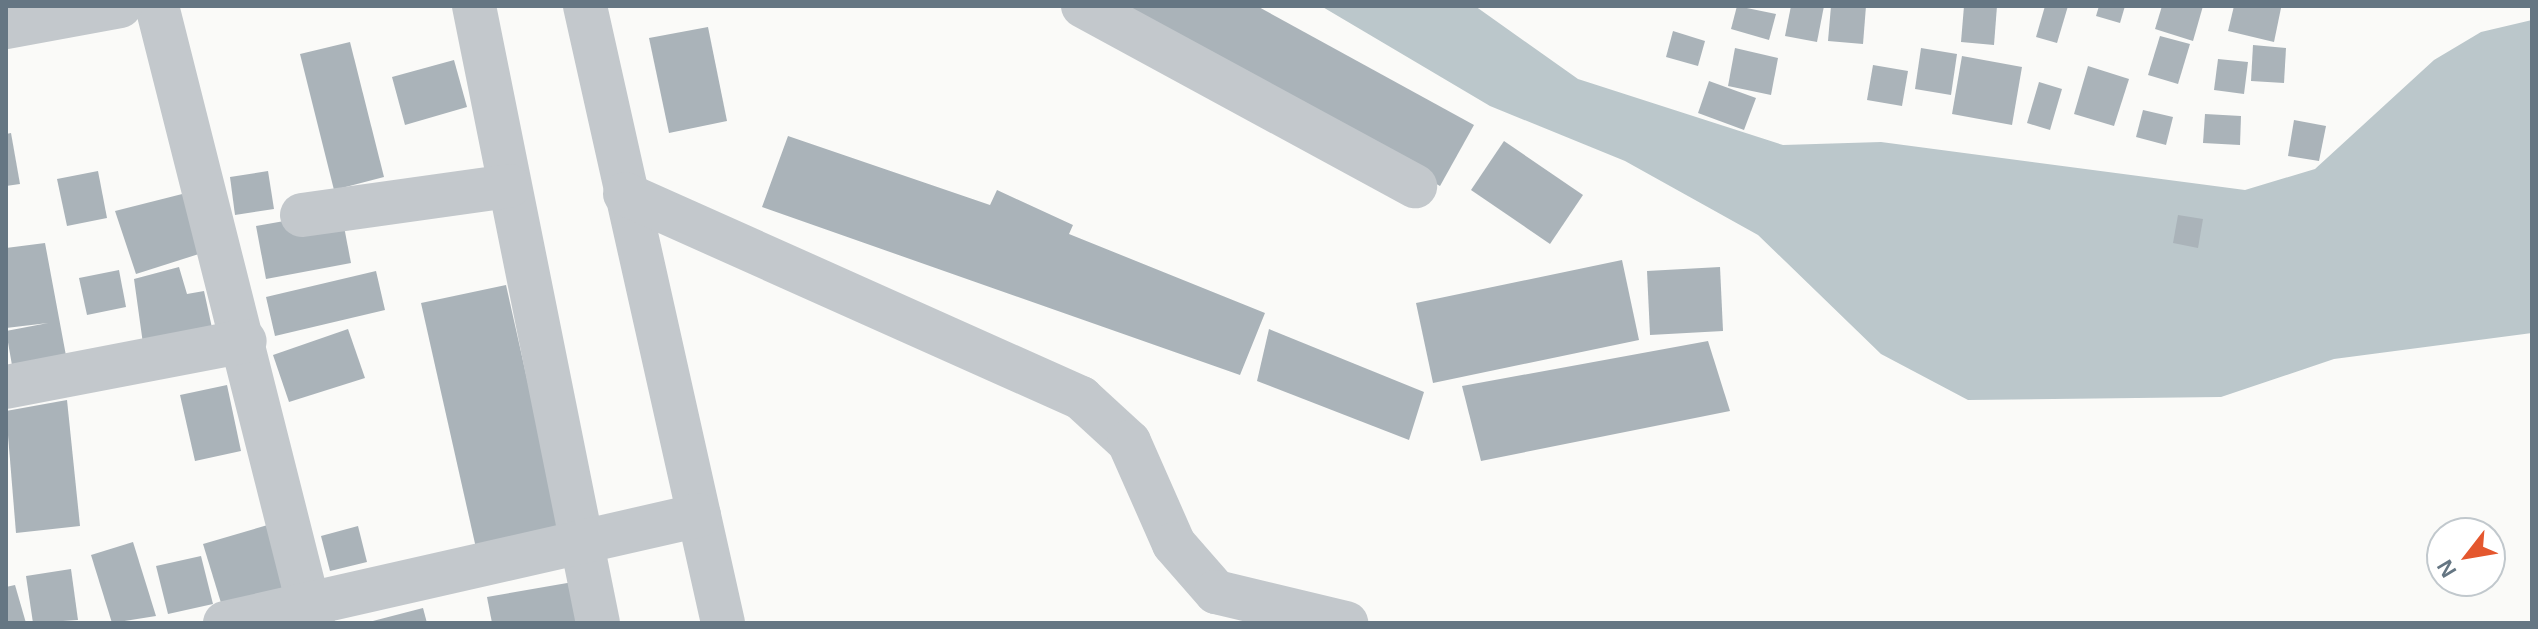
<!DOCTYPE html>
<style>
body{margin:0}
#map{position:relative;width:2538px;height:629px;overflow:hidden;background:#fafaf8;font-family:Helvetica,sans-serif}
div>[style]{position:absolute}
.water>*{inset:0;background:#bbc7cb}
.building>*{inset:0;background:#aab3b9}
.minor>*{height:44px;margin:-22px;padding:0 22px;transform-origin:22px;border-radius:22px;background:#c3c8cc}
span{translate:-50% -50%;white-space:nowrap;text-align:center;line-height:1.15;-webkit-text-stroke:8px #fff;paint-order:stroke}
.frame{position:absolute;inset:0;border:8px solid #657683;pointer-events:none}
.north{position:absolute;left:2426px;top:517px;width:80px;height:80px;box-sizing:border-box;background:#fff;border:2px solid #c1c8cd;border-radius:50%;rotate:239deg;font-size:22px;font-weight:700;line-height:32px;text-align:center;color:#657683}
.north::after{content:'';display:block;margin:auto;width:28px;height:36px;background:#e4572e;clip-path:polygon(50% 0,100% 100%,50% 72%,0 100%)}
</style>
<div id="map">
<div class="water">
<div style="clip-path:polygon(1321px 6px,1475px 6px,1578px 79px,1783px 145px,1881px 142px,2245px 190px,2315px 169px,2434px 60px,2481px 32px,2532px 20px,2532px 333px,2334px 359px,2221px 397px,1968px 400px,1881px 354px,1758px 235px,1625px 161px,1490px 106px)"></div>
</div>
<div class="building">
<div style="clip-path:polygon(1111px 6px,1257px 6px,1474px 125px,1440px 186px)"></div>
<div style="clip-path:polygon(1737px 6px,1776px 14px,1769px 40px,1731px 29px)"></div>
<div style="clip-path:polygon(1791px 6px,1824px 6px,1817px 42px,1785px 36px)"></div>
<div style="clip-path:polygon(1831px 6px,1866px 6px,1863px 44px,1828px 41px)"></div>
<div style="clip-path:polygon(1964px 6px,1997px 6px,1994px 45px,1961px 42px)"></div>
<div style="clip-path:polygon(2045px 6px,2068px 6px,2057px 43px,2036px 37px)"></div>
<div style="clip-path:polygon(2099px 6px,2125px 6px,2120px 23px,2096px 16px)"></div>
<div style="clip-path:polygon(2162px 6px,2203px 6px,2193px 41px,2155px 29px)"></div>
<div style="clip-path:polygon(2234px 6px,2281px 8px,2274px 42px,2228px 31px)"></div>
<div style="clip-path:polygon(708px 27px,727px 121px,669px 133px,649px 38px)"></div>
<div style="clip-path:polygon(1673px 31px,1705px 41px,1698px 66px,1666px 57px)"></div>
<div style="clip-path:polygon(2160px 36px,2190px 44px,2178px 84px,2148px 75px)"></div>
<div style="clip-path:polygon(350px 42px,384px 177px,334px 190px,300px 54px)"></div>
<div style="clip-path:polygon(2253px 45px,2286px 48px,2284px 83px,2251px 81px)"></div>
<div style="clip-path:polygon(1735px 48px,1778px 58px,1771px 95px,1728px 86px)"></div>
<div style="clip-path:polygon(1921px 48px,1957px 54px,1951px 95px,1915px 89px)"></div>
<div style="clip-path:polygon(1962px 56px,2022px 67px,2012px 125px,1952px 114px)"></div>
<div style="clip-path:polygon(2218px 59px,2248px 62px,2244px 94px,2214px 90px)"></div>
<div style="clip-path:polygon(454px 60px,467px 107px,405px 125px,392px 77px)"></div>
<div style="clip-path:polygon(1873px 65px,1908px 71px,1902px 106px,1867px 100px)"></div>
<div style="clip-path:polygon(2088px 66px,2129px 79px,2114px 126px,2074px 114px)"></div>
<div style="clip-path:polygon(1709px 81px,1756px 98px,1744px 130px,1698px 113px)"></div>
<div style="clip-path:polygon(2039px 82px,2062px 89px,2050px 130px,2027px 123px)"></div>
<div style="clip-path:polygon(2143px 110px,2173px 117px,2166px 145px,2136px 137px)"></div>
<div style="clip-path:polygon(2205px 114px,2241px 116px,2240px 145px,2203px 143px)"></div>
<div style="clip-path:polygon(2294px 120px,2326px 126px,2319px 161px,2288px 156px)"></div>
<div style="clip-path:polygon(11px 133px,20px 184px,6px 186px,6px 134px)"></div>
<div style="clip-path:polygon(788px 136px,990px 205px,997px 190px,1073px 225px,1069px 234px,1265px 313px,1240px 375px,762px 207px)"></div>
<div style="clip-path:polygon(1504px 141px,1583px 195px,1550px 244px,1471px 190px)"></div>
<div style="clip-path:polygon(98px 171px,107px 218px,67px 226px,57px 179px)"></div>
<div style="clip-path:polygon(268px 171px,274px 209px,235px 215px,230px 177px)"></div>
<div style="clip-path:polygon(202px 189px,202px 253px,136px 274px,115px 211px)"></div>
<div style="clip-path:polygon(341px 211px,351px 263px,266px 279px,256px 226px)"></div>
<div style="clip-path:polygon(2178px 215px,2203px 219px,2198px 248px,2173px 243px)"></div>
<div style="clip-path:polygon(45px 243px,67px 361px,13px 371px,6px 331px,48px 323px,6px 328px,6px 248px)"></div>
<div style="clip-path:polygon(1622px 260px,1639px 340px,1433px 383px,1416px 303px)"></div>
<div style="clip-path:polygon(179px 267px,187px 294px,204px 291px,214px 337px,144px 351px,134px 279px)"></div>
<div style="clip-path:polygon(1720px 267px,1723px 331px,1650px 335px,1647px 271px)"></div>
<div style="clip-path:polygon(119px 270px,126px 307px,87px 315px,79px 278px)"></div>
<div style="clip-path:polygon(376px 271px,385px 310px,275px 336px,266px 297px)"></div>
<div style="clip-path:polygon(506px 285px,561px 530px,476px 548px,421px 303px)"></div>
<div style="clip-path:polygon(348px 329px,365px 378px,289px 402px,273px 355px)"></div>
<div style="clip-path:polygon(1269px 329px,1424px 392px,1409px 440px,1257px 381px)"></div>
<div style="clip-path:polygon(1708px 341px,1730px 411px,1481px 461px,1462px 386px)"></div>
<div style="clip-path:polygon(227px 385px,241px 451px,195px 461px,180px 395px)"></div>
<div style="clip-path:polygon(67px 400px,80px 526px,16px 533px,6px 411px)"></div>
<div style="clip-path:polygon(271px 524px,292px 597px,225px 616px,203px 544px)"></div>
<div style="clip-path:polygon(358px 526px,367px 562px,330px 571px,321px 536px)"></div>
<div style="clip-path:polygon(133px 542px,156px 616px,112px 623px,91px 555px)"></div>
<div style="clip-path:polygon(201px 556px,213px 604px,168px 614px,156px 566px)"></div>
<div style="clip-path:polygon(71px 569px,78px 620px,33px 623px,26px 576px)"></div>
<div style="clip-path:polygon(573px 582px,581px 623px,492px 623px,487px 597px)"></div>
<div style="clip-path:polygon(15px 585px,26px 623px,6px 623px,6px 587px)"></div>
<div style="clip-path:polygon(423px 608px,427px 623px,370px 623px,369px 622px)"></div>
</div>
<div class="minor">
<div style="left:157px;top:6px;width:636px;rotate:75.81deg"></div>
<div style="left:474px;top:6px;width:629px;rotate:78.64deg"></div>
<div style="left:585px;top:6px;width:632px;rotate:77.39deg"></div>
<div style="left:1083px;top:6px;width:378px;rotate:28.5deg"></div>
<div style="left:6px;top:27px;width:116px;rotate:-10.4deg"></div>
<div style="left:625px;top:194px;width:500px;rotate:24.1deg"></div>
<div style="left:1081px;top:398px;width:65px;rotate:42.5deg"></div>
<div style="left:1129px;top:442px;width:111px;rotate:66.2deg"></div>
<div style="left:1174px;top:544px;width:64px;rotate:48.8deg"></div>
<div style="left:1216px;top:592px;width:134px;rotate:13.4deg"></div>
<div style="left:302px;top:215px;width:209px;rotate:-8deg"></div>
<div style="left:6px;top:387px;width:243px;rotate:-10.9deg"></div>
<div style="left:225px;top:623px;width:486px;rotate:-12.8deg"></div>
</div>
<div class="frame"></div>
<div class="north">N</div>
</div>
